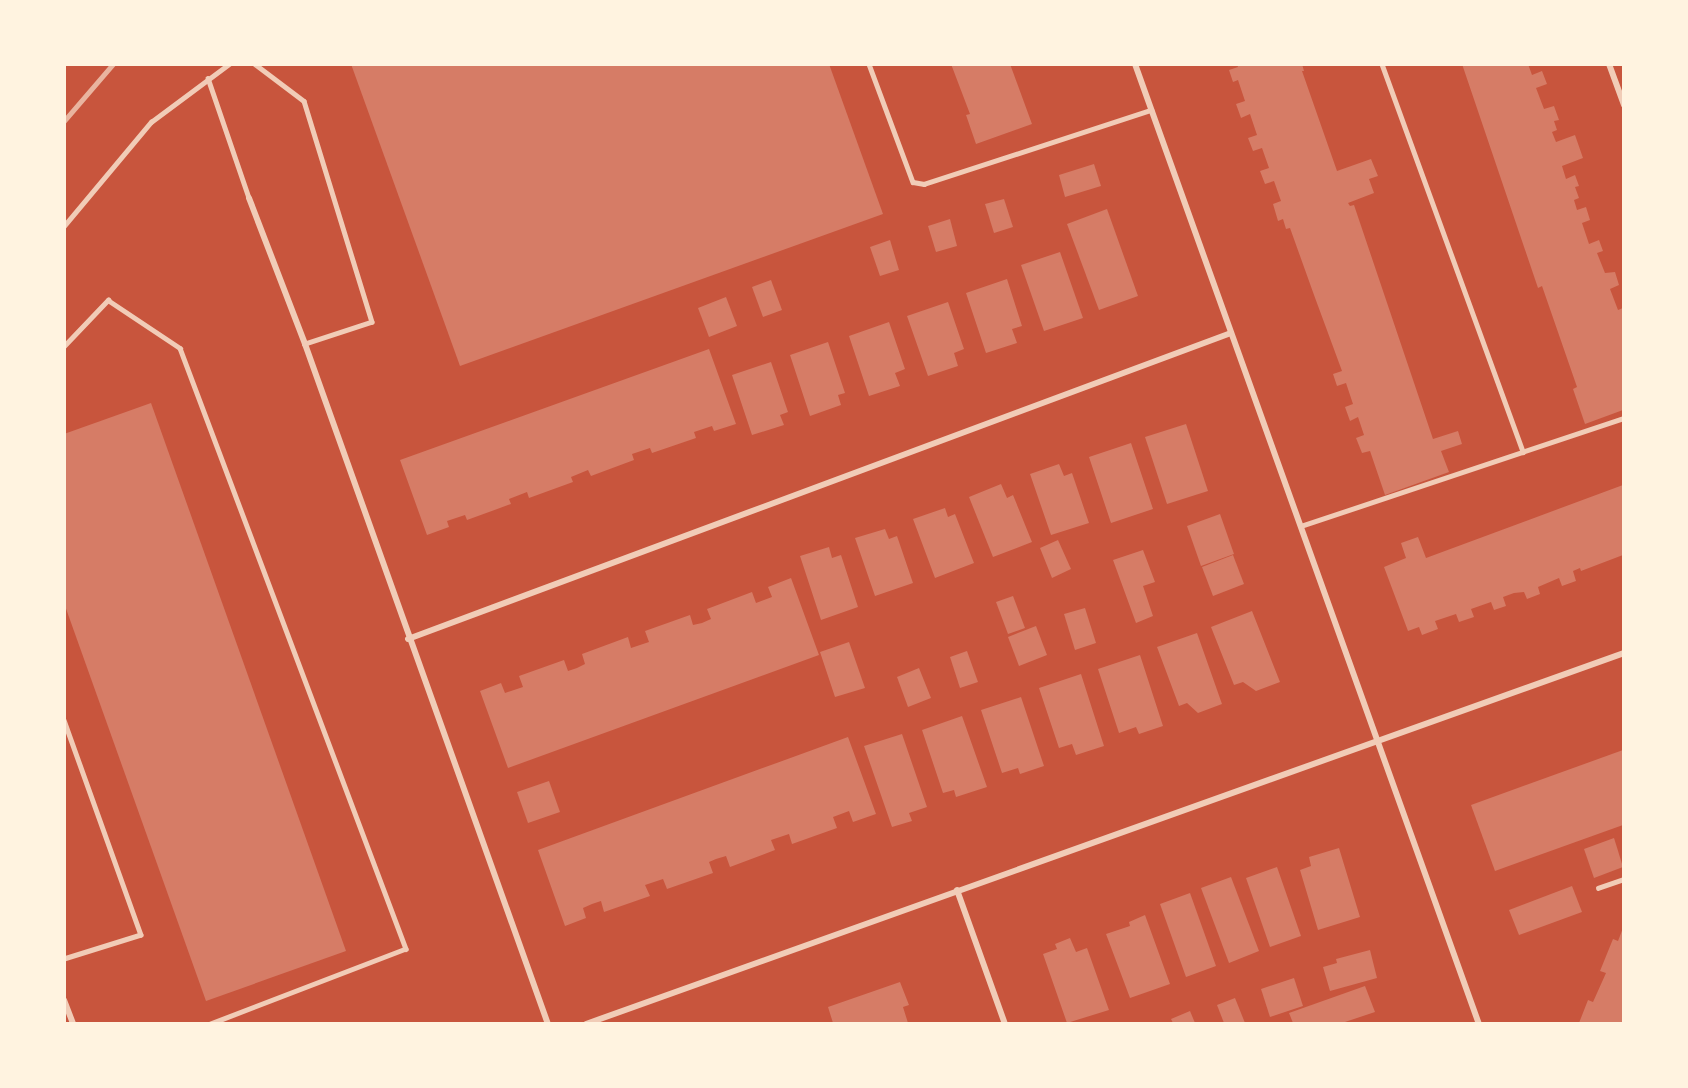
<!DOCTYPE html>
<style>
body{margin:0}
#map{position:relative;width:1688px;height:1088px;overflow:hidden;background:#c8553d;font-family:"Work Sans",sans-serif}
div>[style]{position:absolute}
.building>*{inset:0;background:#d67c66}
.service>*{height:4.5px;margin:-2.25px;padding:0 2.25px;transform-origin:2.25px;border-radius:2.25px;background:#f1ccb7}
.minor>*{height:6px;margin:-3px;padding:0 3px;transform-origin:3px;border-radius:3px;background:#f1ccb7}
.rail>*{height:4.5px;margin:-2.25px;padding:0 2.25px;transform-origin:2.25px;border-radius:2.25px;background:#e9b49f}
span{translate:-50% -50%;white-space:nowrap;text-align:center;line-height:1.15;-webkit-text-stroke:4.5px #fff3e0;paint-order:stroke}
.frame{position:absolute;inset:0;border:66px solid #fff3e0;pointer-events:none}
</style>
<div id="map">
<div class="building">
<div style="clip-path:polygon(351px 64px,829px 64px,883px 214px,460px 366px)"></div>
<div style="clip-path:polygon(951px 64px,1010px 64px,1032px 124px,976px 144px,966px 115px,970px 114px)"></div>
<div style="clip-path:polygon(1237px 64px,1302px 64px,1304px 71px,1302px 71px,1337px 171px,1371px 159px,1378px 176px,1369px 179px,1374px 193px,1348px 203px,1350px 206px,1354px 205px,1433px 439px,1458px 431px,1462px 444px,1441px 451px,1449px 472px,1385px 495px,1370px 451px,1362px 453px,1356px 438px,1364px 435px,1358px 417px,1350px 421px,1345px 407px,1353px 404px,1346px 383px,1337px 386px,1333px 374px,1342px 371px,1314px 295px,1290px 228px,1286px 229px,1283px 219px,1278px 221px,1273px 204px,1281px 201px,1274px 181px,1265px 184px,1260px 171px,1269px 168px,1262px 148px,1253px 151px,1248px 138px,1257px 135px,1250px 114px,1241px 118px,1236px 104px,1245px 101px,1238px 80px,1233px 82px,1229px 70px,1238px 67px)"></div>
<div style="clip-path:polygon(1462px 64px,1528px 64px,1532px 75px,1542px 71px,1547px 84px,1536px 88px,1544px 109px,1554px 106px,1559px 120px,1554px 121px,1557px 130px,1552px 132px,1556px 142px,1575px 135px,1583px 158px,1562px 166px,1566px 179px,1575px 175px,1579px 186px,1575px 187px,1579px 198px,1574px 200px,1577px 210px,1586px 207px,1590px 220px,1582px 223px,1589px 244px,1599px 240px,1603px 251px,1597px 253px,1605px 273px,1615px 272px,1619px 285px,1610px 289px,1618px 310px,1623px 308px,1623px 410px,1585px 424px,1573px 389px,1577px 387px,1542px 286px,1538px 288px)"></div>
<div style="clip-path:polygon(1094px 164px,1101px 186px,1065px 197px,1059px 175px)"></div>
<div style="clip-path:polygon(1004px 199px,1013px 227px,994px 233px,985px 204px)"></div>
<div style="clip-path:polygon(1107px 209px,1138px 296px,1099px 310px,1067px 224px)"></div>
<div style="clip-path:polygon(950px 219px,957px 246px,936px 252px,928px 226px)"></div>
<div style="clip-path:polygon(890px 240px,899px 270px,880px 276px,870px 247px)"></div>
<div style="clip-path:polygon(1060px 252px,1083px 318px,1044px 331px,1021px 265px)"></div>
<div style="clip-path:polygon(1007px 279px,1022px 326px,1012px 329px,1017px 343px,986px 353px,966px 293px)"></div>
<div style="clip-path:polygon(771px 280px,782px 310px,763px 317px,752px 287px)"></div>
<div style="clip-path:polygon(726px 297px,737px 326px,709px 337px,698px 308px)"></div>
<div style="clip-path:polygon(948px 302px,964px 349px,954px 353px,958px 366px,928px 376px,907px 316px)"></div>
<div style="clip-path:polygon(889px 322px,905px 369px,895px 373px,900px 386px,869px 396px,849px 336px)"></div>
<div style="clip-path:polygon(828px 342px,845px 393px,838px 395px,841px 405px,810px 416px,790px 355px)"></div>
<div style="clip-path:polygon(709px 349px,736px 424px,714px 431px,712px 426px,694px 432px,696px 438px,652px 453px,650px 448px,632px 454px,634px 460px,591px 476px,588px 470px,571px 477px,573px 482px,529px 498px,527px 492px,509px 499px,511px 504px,467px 520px,465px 515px,447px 521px,449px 527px,427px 535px,400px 460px)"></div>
<div style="clip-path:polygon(771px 362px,788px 412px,780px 415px,784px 425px,752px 435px,732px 375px)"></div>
<div style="clip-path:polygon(151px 403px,346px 951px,206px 1001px,64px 603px,64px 434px)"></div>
<div style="clip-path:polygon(1186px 424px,1208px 491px,1167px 504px,1145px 437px)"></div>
<div style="clip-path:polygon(1131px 443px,1153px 509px,1111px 523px,1089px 457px)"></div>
<div style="clip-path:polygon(1059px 464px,1064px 476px,1072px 473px,1089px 523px,1051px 535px,1030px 474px)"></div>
<div style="clip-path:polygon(1001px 484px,1007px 498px,1013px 495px,1032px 542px,993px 557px,969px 497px)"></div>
<div style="clip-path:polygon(1623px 485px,1623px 555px,1581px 571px,1580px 568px,1573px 571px,1576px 581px,1562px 586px,1559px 578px,1538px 587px,1540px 594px,1527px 599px,1524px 592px,1514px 593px,1503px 597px,1506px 606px,1494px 610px,1491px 602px,1471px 609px,1474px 617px,1459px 622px,1456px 614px,1435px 621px,1438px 629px,1422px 635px,1419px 627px,1408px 631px,1384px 567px,1406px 558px,1401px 543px,1418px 537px,1426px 558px)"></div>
<div style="clip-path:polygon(945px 508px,948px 517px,955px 514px,974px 563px,935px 578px,913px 519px)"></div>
<div style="clip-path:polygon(1220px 514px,1234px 554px,1201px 566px,1187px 526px)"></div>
<div style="clip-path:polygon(885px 529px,889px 539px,897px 536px,913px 583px,875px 596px,855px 538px)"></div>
<div style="clip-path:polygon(1058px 540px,1071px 569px,1052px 578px,1040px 548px)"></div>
<div style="clip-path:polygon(829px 547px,832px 558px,841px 555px,858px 607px,821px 620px,800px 556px)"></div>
<div style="clip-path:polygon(1143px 550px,1155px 582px,1143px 586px,1153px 616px,1136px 623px,1113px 560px)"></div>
<div style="clip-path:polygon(1233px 555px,1244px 584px,1213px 596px,1202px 567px)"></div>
<div style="clip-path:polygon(791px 578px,819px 655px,508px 768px,480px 691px,501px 683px,505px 693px,523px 687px,519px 676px,564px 660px,568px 671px,577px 668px,585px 664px,582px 654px,628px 637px,631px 648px,649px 642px,645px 631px,690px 615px,693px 625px,702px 623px,711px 619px,707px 609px,752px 592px,756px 603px,772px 597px,768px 587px)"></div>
<div style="clip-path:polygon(1013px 596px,1025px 628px,1008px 634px,996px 602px)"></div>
<div style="clip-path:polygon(1085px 608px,1096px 643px,1075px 650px,1064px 614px)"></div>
<div style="clip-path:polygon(1252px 611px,1280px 682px,1256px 691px,1243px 682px,1234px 685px,1211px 627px)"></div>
<div style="clip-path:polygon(1036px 626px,1047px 655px,1019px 666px,1008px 637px)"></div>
<div style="clip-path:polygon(1197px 633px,1222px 704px,1198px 713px,1187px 703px,1179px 706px,1157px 647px)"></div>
<div style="clip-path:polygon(849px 642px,865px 688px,835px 697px,820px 652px)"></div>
<div style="clip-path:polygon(967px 651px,978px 682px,960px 688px,950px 657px)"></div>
<div style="clip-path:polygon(1140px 655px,1163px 726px,1139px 734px,1136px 727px,1119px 733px,1098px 669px)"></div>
<div style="clip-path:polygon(919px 668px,931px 698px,908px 707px,897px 677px)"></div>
<div style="clip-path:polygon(1081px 674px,1104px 746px,1076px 755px,1072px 744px,1059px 748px,1039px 688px)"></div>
<div style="clip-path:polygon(1021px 697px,1044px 766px,1020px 774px,1018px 768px,1002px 773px,981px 710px)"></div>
<div style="clip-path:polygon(962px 716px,987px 787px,956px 797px,954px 790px,943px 793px,922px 730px)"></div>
<div style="clip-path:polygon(902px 734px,927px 807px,909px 813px,912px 821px,892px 827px,864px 746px)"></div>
<div style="clip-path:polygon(848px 737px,876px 814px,853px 822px,849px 811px,833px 817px,837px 828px,792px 844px,789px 834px,771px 840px,775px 850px,730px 867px,726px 856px,716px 859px,709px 862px,713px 873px,667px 889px,663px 879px,645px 885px,650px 896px,604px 912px,601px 901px,592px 904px,583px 908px,586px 918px,565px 926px,538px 850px)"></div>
<div style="clip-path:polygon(1623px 750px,1623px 825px,1495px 871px,1471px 805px)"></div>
<div style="clip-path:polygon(549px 781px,560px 812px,528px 823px,517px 792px)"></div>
<div style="clip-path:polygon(1614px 838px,1623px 867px,1594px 878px,1584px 849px)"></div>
<div style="clip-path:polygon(1339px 848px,1360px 917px,1318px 930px,1300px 870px,1311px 866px,1309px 857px)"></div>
<div style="clip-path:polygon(1277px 867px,1301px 936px,1270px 947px,1246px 878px)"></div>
<div style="clip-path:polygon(1231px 877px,1259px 951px,1229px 963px,1201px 888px)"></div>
<div style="clip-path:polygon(1572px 886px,1582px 912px,1519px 935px,1509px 910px)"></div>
<div style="clip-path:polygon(1190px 893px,1216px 966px,1186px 977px,1160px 904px)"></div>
<div style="clip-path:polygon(1145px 915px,1170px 984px,1130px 998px,1106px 934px,1130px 926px,1129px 922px)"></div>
<div style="clip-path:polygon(1623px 928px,1623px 1023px,1579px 1023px,1588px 1000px,1593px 1002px,1606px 973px,1600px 971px,1613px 939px,1618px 941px)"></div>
<div style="clip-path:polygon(1070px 938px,1076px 952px,1087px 948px,1109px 1010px,1067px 1023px,1043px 954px,1057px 949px,1055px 944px)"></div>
<div style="clip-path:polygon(1370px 950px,1377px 978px,1330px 991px,1323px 967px,1337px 963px,1336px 959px)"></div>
<div style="clip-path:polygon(1294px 978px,1303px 1006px,1270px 1017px,1261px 989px)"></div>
<div style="clip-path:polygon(900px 982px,909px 1005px,903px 1007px,908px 1023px,833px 1023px,828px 1007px)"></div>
<div style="clip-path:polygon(1365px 986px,1375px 1012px,1342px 1023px,1293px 1023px,1289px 1013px)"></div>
<div style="clip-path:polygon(1235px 998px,1245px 1023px,1224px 1023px,1217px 1005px)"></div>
<div style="clip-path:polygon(1190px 1011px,1195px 1023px,1173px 1023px,1171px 1019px)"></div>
</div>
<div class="service">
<div style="left:255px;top:64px;width:61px;rotate:37.1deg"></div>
<div style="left:304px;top:101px;width:231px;rotate:72.9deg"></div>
<div style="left:372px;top:322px;width:71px;rotate:161.8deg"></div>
<div style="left:869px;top:64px;width:126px;rotate:69.6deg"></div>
<div style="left:913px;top:182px;width:11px;rotate:10deg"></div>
<div style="left:924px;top:184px;width:239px;rotate:-18.1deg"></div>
<div style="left:1382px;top:64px;width:413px;rotate:70deg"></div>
<div style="left:208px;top:78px;width:127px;rotate:71.1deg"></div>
<div style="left:64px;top:226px;width:136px;rotate:-50.1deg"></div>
<div style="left:151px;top:122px;width:97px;rotate:-36.6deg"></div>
<div style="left:64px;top:346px;width:64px;rotate:-46.3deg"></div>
<div style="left:108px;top:300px;width:87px;rotate:33.7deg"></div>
<div style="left:180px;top:348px;width:642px;rotate:69.39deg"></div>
<div style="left:406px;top:949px;width:209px;rotate:159deg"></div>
<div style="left:1301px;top:526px;width:341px;rotate:-18.5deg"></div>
<div style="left:64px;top:720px;width:228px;rotate:70.3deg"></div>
<div style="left:141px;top:935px;width:81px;rotate:162.7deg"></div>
<div style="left:1598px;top:888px;width:28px;rotate:-19deg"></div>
</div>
<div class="minor">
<div style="left:1135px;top:64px;width:1020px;rotate:70.29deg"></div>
<div style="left:1609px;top:64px;width:44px;rotate:69.9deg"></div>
<div style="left:249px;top:198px;width:156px;rotate:69deg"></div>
<div style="left:305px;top:344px;width:722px;rotate:70.34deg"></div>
<div style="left:408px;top:639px;width:878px;rotate:-20.4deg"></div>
<div style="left:957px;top:890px;width:142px;rotate:70.3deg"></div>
<div style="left:64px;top:1000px;width:26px;rotate:69deg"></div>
<div style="left:586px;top:1024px;width:1102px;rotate:-19.67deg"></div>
</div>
<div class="rail">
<div style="left:64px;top:121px;width:75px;rotate:-49.3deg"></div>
</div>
<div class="frame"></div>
</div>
